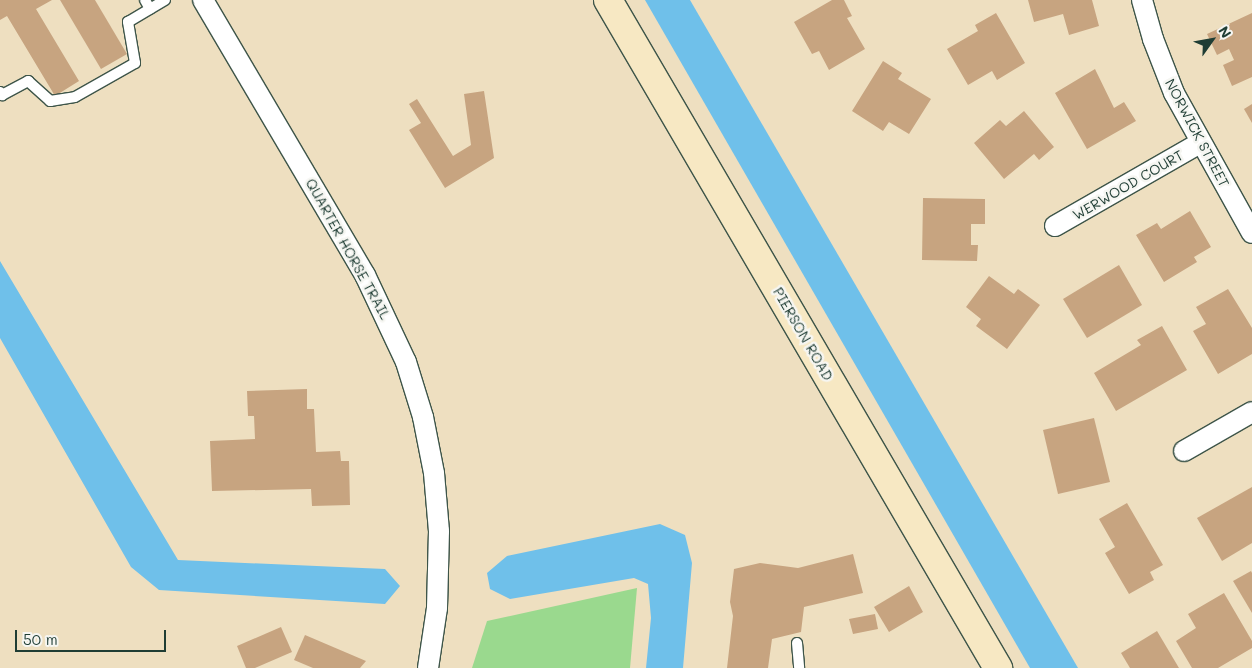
<!DOCTYPE html>
<style>
body{margin:0}
#map{position:relative;width:1252px;height:668px;overflow:hidden;background:#eedfc0;font-family:Mali,sans-serif}
div>[style]{position:absolute}
.green>*{inset:0;background:#9ad98e}
.water>*{inset:0;background:#6fc0ea}
.building>*{inset:0;background:#c7a480}
.roads{filter:drop-shadow(1px 0 #3e5549) drop-shadow(-1px 0 #3e5549) drop-shadow(0 1px #3e5549) drop-shadow(0 -1px #3e5549)}
.lane>*{height:10px;margin:-5px;padding:0 5px;transform-origin:5px;border-radius:5px;background:#fff}
.street>*{height:20px;margin:-10px;padding:0 10px;transform-origin:10px;border-radius:10px;background:#fff}
.secondary>*{height:28px;margin:-14px;padding:0 14px;transform-origin:14px;border-radius:14px;background:#f7e8c3}
span{translate:-50% -50%;white-space:nowrap;text-align:center;line-height:1.15;-webkit-text-stroke:5px #f6f6f2;paint-order:stroke}
.street-label{font-size:14px;color:#1f3d34}
.north{position:absolute;left:1187px;top:15px;width:50px;height:50px;-webkit-text-stroke:4px #f6f6f2;paint-order:stroke;rotate:58deg;font-size:14px;font-weight:700;line-height:20px;text-align:center;color:#1f3d34}
.north::after{content:'';display:block;margin:auto;width:18px;height:22px;background:#1f3d34;clip-path:polygon(50% 0,100% 100%,50% 72%,0 100%)}
.scale{position:absolute;left:15px;top:630px;width:151px;height:22px;box-sizing:border-box;border:2px solid #1f3d34;border-top:0;padding-left:6px;font-size:15px;line-height:18px;white-space:nowrap;color:#1f3d34;-webkit-text-stroke:4px #f6f6f2;paint-order:stroke}
</style>
<div id="map">
<div class="green">
<div style="clip-path:polygon(637px 588px,630px 668px,472px 668px,487px 621px)"></div>
</div>
<div class="water">
<div style="clip-path:polygon(645px 0,690px 0,1078px 668px,1030px 668px)"></div>
<div style="clip-path:polygon(0 261px,178px 560px,385px 569px,400px 586px,385px 604px,159px 590px,131px 567px,0 338px)"></div>
<div style="clip-path:polygon(660px 524px,685px 535px,692px 563px,683px 668px,646px 668px,651px 618px,648px 584px,634px 578px,510px 599px,490px 589px,487px 573px,507px 556px)"></div>
</div>
<div class="building">
<div style="clip-path:polygon(0 0,52px 0,36px 9px,79px 81px,55px 96px,7px 16px,0 20px)"></div>
<div style="clip-path:polygon(60px 0,95px 0,127px 54px,101px 69px)"></div>
<div style="clip-path:polygon(832px 0,844px 0,852px 16px,847px 18px,865px 49px,829px 70px,819px 51px,812px 54px,794px 22px)"></div>
<div style="clip-path:polygon(1028px 0,1092px 0,1099px 26px,1069px 35px,1063px 14px,1034px 22px)"></div>
<div style="clip-path:polygon(996px 13px,1025px 63px,997px 80px,992px 71px,968px 85px,947px 49px,978px 31px,975px 25px)"></div>
<div style="clip-path:polygon(1252px 13px,1252px 77px,1232px 86px,1223px 65px,1234px 60px,1229px 49px,1217px 55px,1207px 34px)"></div>
<div style="clip-path:polygon(883px 61px,902px 73px,898px 79px,931px 99px,909px 134px,889px 122px,883px 131px,852px 111px)"></div>
<div style="clip-path:polygon(1095px 69px,1114px 108px,1124px 102px,1136px 121px,1087px 149px,1055px 93px)"></div>
<div style="clip-path:polygon(484px 91px,494px 158px,445px 188px,409px 130px,421px 123px,409px 104px,417px 99px,453px 156px,471px 145px,464px 94px)"></div>
<div style="clip-path:polygon(1252px 104px,1252px 123px,1244px 109px)"></div>
<div style="clip-path:polygon(1024px 111px,1054px 147px,1039px 160px,1034px 154px,1004px 179px,974px 143px,1000px 120px,1006px 126px)"></div>
<div style="clip-path:polygon(923px 198px,985px 199px,985px 224px,971px 224px,971px 245px,978px 245px,977px 261px,922px 260px)"></div>
<div style="clip-path:polygon(1190px 211px,1211px 247px,1194px 257px,1197px 262px,1164px 282px,1136px 235px,1157px 223px,1161px 229px)"></div>
<div style="clip-path:polygon(1119px 265px,1142px 305px,1087px 338px,1063px 299px)"></div>
<div style="clip-path:polygon(989px 276px,1014px 294px,1018px 289px,1040px 305px,1007px 349px,976px 326px,981px 319px,966px 307px)"></div>
<div style="clip-path:polygon(1228px 289px,1252px 328px,1252px 354px,1218px 374px,1193px 331px,1206px 324px,1196px 307px)"></div>
<div style="clip-path:polygon(1162px 326px,1187px 370px,1116px 411px,1094px 373px,1141px 345px,1137px 340px)"></div>
<div style="clip-path:polygon(307px 389px,307px 409px,314px 409px,316px 452px,340px 451px,341px 461px,349px 461px,350px 505px,312px 506px,311px 489px,212px 491px,210px 441px,255px 439px,254px 416px,248px 416px,247px 391px)"></div>
<div style="clip-path:polygon(1094px 418px,1110px 482px,1058px 494px,1043px 430px)"></div>
<div style="clip-path:polygon(1252px 487px,1252px 543px,1222px 561px,1197px 518px)"></div>
<div style="clip-path:polygon(1127px 503px,1163px 565px,1150px 572px,1154px 580px,1129px 594px,1105px 553px,1115px 547px,1099px 519px)"></div>
<div style="clip-path:polygon(853px 554px,863px 593px,804px 607px,801px 632px,772px 639px,768px 668px,727px 668px,733px 616px,730px 602px,734px 569px,760px 563px,798px 568px)"></div>
<div style="clip-path:polygon(1251px 571px,1252px 573px,1252px 613px,1233px 581px)"></div>
<div style="clip-path:polygon(909px 586px,923px 612px,889px 632px,874px 607px)"></div>
<div style="clip-path:polygon(1224px 593px,1252px 641px,1252px 648px,1218px 668px,1192px 668px,1176px 641px,1196px 628px,1188px 614px)"></div>
<div style="clip-path:polygon(875px 614px,878px 629px,853px 634px,849px 619px)"></div>
<div style="clip-path:polygon(281px 627px,292px 652px,255px 668px,246px 668px,237px 646px)"></div>
<div style="clip-path:polygon(1157px 631px,1179px 668px,1130px 668px,1121px 653px)"></div>
<div style="clip-path:polygon(305px 635px,366px 661px,360px 668px,313px 668px,294px 660px)"></div>
</div>
<div class="roads">
<div class="lane">
<div style="left:145px;top:0;width:10px;rotate:61deg"></div>
<div style="left:0;top:92px;width:4px;rotate:56deg"></div>
<div style="left:2px;top:95px;width:30px;rotate:-28deg"></div>
<div style="left:28px;top:81px;width:30px;rotate:42deg"></div>
<div style="left:50px;top:101px;width:25px;rotate:-9deg"></div>
<div style="left:75px;top:97px;width:69px;rotate:-29.5deg"></div>
<div style="left:135px;top:63px;width:42px;rotate:-99.7deg"></div>
<div style="left:128px;top:22px;width:43px;rotate:-30.7deg"></div>
<div style="left:797px;top:643px;width:25px;rotate:85deg"></div>
</div>
<div class="street">
<div style="left:203px;top:0;width:319px;rotate:59.5deg"></div>
<div style="left:365px;top:275px;width:96px;rotate:64.8deg"></div>
<div style="left:406px;top:362px;width:58px;rotate:72.8deg"></div>
<div style="left:423px;top:417px;width:57px;rotate:78.9deg"></div>
<div style="left:434px;top:473px;width:58px;rotate:85.1deg"></div>
<div style="left:439px;top:531px;width:77px;rotate:91.5deg"></div>
<div style="left:437px;top:608px;width:61px;rotate:98.5deg"></div>
<div style="left:1142px;top:0;width:41px;rotate:74.2deg"></div>
<div style="left:1153px;top:39px;width:58px;rotate:68.7deg"></div>
<div style="left:1174px;top:93px;width:160px;rotate:60.9deg"></div>
<div style="left:1055px;top:226px;width:167px;rotate:-29.8deg"></div>
<div style="left:1184px;top:451px;width:78px;rotate:-29.8deg"></div>
</div>
<div class="secondary">
<div style="left:608px;top:0;width:774px;rotate:59.72deg"></div>
</div>
</div>
<div class="street-label">
<span style="left:1197px;top:133px;rotate:62deg">NORWICK STREET</span>
<span style="left:1128px;top:185px;rotate:-30deg">WERWOOD COURT</span>
<span style="left:348px;top:249px;rotate:61deg">QUARTER HORSE TRAIL</span>
<span style="left:803px;top:334px;rotate:60deg">PIERSON ROAD</span>
</div>
<div class="north">N</div>
<div class="scale">50 m</div>
</div>
